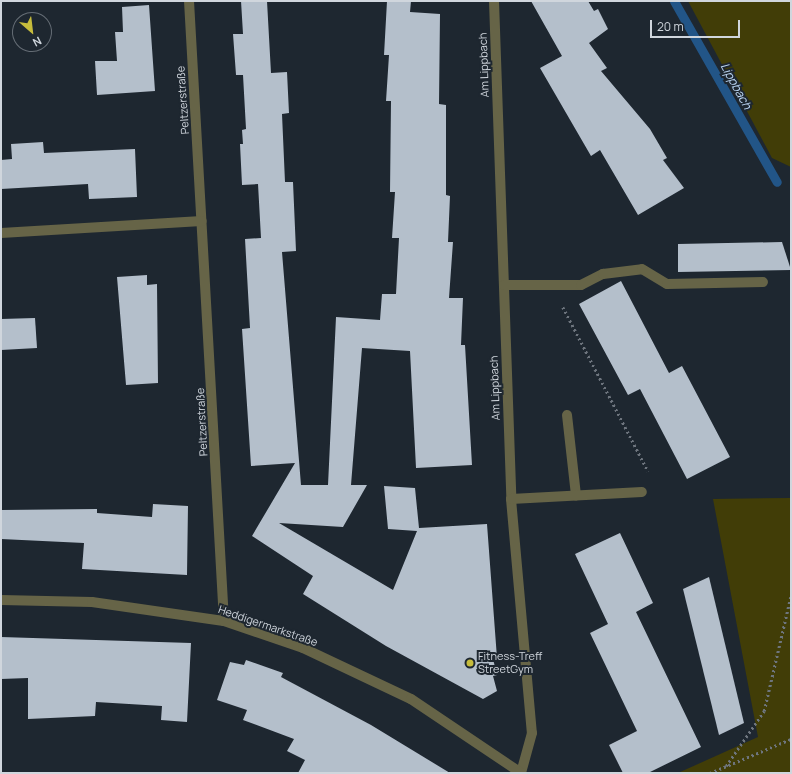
<!DOCTYPE html>
<meta charset="utf-8">
<style>
body{margin:0}
#map{position:relative;width:792px;height:774px;overflow:hidden;background:#1e2730;font-family:Manrope,sans-serif}
div>[style]{position:absolute}
.green>*{inset:0;background:#413d07}
.stream>*{height:9px;margin:-4.5px;padding:0 4.5px;transform-origin:4.5px;border-radius:4.5px;background:#225587}
.building>*{inset:0;background:#b4bfcb}
.path>*{height:2.5px;margin-top:-1.25px;transform-origin:0;background:repeating-linear-gradient(90deg,#6e757e 0 2px,transparent 0 5px)}
.minor>*{height:10px;margin:-5px;padding:0 5px;transform-origin:5px;border-radius:5px;background:#666447}
.dots>*{width:11px;height:11px;translate:-50% -50%;box-sizing:border-box;border:2px solid #1e2730;border-radius:50%}
span{translate:-50% -50%;white-space:nowrap;text-align:center;line-height:1.15;-webkit-text-stroke:4px #1e2730;paint-order:stroke}
.street-label{font-size:11px;color:#d0d6dd}
.poi-label{font-size:11px;color:#d0d6dd}
.left{translate:0 -50%;text-align:left}
.water-label{font-size:12px;color:#bbd6f4;font-style:italic}
.frame{position:absolute;inset:0;border:2px solid #d0d6dd;pointer-events:none}
.north{position:absolute;left:12px;top:12px;width:40px;height:40px;box-sizing:border-box;background:#1e2730;border:1px solid #656d75;border-radius:50%;rotate:152deg;font-size:11px;font-weight:700;line-height:16px;text-align:center;color:#d0d6dd}
.north::after{content:'';display:block;margin:auto;width:14px;height:18px;background:#c6bc3c;clip-path:polygon(50% 0,100% 100%,50% 72%,0 100%)}
.scale{position:absolute;left:650px;top:20px;width:90px;height:18px;box-sizing:border-box;border:2px solid #d0d6dd;border-top:0;padding-left:5px;font-size:12px;line-height:14px;white-space:nowrap;color:#d0d6dd;-webkit-text-stroke:3px #1e2730;paint-order:stroke}
</style>
<div id="map">
<div class="green">
<div style="clip-path:polygon(688px 1px,791px 1px,791px 167px,772px 158px)"></div>
<div style="clip-path:polygon(791px 498px,791px 773px,678px 773px,758px 737px,713px 499px)"></div>
</div>
<div class="stream">
<div style="left:674px;top:1px;width:208px;rotate:60.4deg"></div>
</div>
<div class="building">
<div style="clip-path:polygon(241px 1px,267px 1px,271px 73px,287px 72px,289px 113px,282px 114px,285px 182px,293px 182px,296px 251px,282px 252px,301px 485px,328px 485px,336px 317px,380px 320px,382px 294px,396px 294px,399px 238px,392px 238px,395px 192px,390px 192px,391px 101px,386px 101px,389px 55px,384px 55px,387px 1px,411px 1px,410px 12px,440px 14px,439px 104px,446px 105px,446px 195px,450px 196px,448px 242px,453px 242px,449px 298px,463px 298px,461px 345px,465px 345px,472px 465px,416px 468px,410px 351px,362px 348px,351px 485px,367px 485px,343px 527px,279px 523px,393px 590px,417px 531px,388px 529px,384px 486px,415px 488px,419px 528px,487px 524px,497px 658px,493px 659px,497px 675px,493px 676px,497px 691px,483px 699px,386px 646px,303px 594px,313px 576px,252px 536px,295px 463px,251px 466px,242px 329px,250px 328px,245px 239px,261px 238px,258px 184px,242px 185px,240px 144px,243px 144px,242px 130px,246px 129px,243px 75px,236px 75px,233px 34px,243px 34px)"></div>
<div style="clip-path:polygon(531px 1px,588px 1px,594px 11px,598px 9px,608px 29px,589px 43px,607px 68px,601px 71px,650px 129px,667px 158px,663px 160px,684px 188px,638px 215px,600px 150px,591px 156px,540px 68px,562px 56px)"></div>
<div style="clip-path:polygon(149px 5px,155px 91px,97px 95px,95px 61px,117px 61px,115px 32px,123px 32px,122px 7px)"></div>
<div style="clip-path:polygon(43px 142px,44px 153px,135px 149px,137px 197px,89px 199px,88px 184px,1px 189px,1px 160px,12px 159px,11px 144px)"></div>
<div style="clip-path:polygon(782px 242px,791px 270px,678px 272px,678px 244px)"></div>
<div style="clip-path:polygon(147px 275px,147px 285px,157px 284px,158px 383px,126px 385px,117px 277px)"></div>
<div style="clip-path:polygon(621px 281px,669px 373px,682px 366px,730px 457px,687px 479px,640px 389px,628px 395px,579px 304px)"></div>
<div style="clip-path:polygon(35px 318px,37px 348px,1px 350px,1px 319px)"></div>
<div style="clip-path:polygon(153px 504px,188px 506px,187px 575px,82px 569px,84px 543px,1px 539px,1px 510px,97px 509px,97px 513px,152px 517px)"></div>
<div style="clip-path:polygon(620px 533px,653px 603px,636px 612px,701px 747px,648px 773px,623px 773px,609px 745px,637px 731px,590px 633px,608px 624px,575px 554px)"></div>
<div style="clip-path:polygon(709px 577px,744px 723px,719px 735px,683px 589px)"></div>
<div style="clip-path:polygon(1px 637px,191px 643px,187px 722px,161px 720px,162px 706px,96px 702px,95px 716px,28px 719px,28px 678px,1px 679px)"></div>
<div style="clip-path:polygon(246px 660px,283px 673px,281px 677px,371px 725px,450px 773px,298px 773px,305px 760px,287px 751px,294px 739px,243px 720px,247px 710px,217px 700px,230px 662px,244px 665px)"></div>
</div>
<div class="path">
<div style="left:563px;top:307px;width:185px;rotate:62.6deg"></div>
<div style="left:726px;top:766px;width:67px;rotate:-55.4deg"></div>
<div style="left:764px;top:711px;width:119px;rotate:-76.9deg"></div>
<div style="left:710px;top:773px;width:88px;rotate:-22.8deg"></div>
</div>
<div class="minor">
<div style="left:189px;top:1px;width:621px;rotate:86.77deg"></div>
<div style="left:494px;top:1px;width:498px;rotate:88deg"></div>
<div style="left:511px;top:499px;width:235px;rotate:84.9deg"></div>
<div style="left:532px;top:733px;width:41px;rotate:105.4deg"></div>
<div style="left:1px;top:233px;width:201px;rotate:-3.4deg"></div>
<div style="left:504px;top:285px;width:77px"></div>
<div style="left:581px;top:285px;width:25px;rotate:-27deg"></div>
<div style="left:603px;top:274px;width:39px;rotate:-7deg"></div>
<div style="left:642px;top:269px;width:29px;rotate:31deg"></div>
<div style="left:667px;top:284px;width:96px;rotate:-1.2deg"></div>
<div style="left:567px;top:415px;width:81px;rotate:83.6deg"></div>
<div style="left:511px;top:499px;width:131px;rotate:-3.1deg"></div>
<div style="left:1px;top:600px;width:91px;rotate:1.3deg"></div>
<div style="left:92px;top:602px;width:133px;rotate:8.2deg"></div>
<div style="left:224px;top:621px;width:83px;rotate:18.9deg"></div>
<div style="left:303px;top:648px;width:119px;rotate:25.3deg"></div>
<div style="left:411px;top:699px;width:133px;rotate:33.9deg"></div>
</div>
<div class="dots">
<div style="left:470px;top:663px;background:#c6bc3c"></div>
</div>
<div class="street-label">
<span style="left:484px;top:65px;rotate:-92deg">Am Lippbach</span>
<span style="left:183px;top:100px;rotate:-94deg">Peltzerstraße</span>
<span style="left:495px;top:388px;rotate:-92deg">Am Lippbach</span>
<span style="left:202px;top:422px;rotate:-93deg">Peltzerstraße</span>
<span style="left:268px;top:626px;rotate:19deg">Heddigermarkstraße</span>
</div>
<div class="poi-label">
<span class="left" style="left:478px;top:663px">Fitness-Treff<br>StreetGym</span>
</div>
<div class="water-label">
<span style="left:736px;top:86px;rotate:61deg">Lippbach</span>
</div>
<div class="frame"></div>
<div class="north">N</div>
<div class="scale">20 m</div>
</div>
